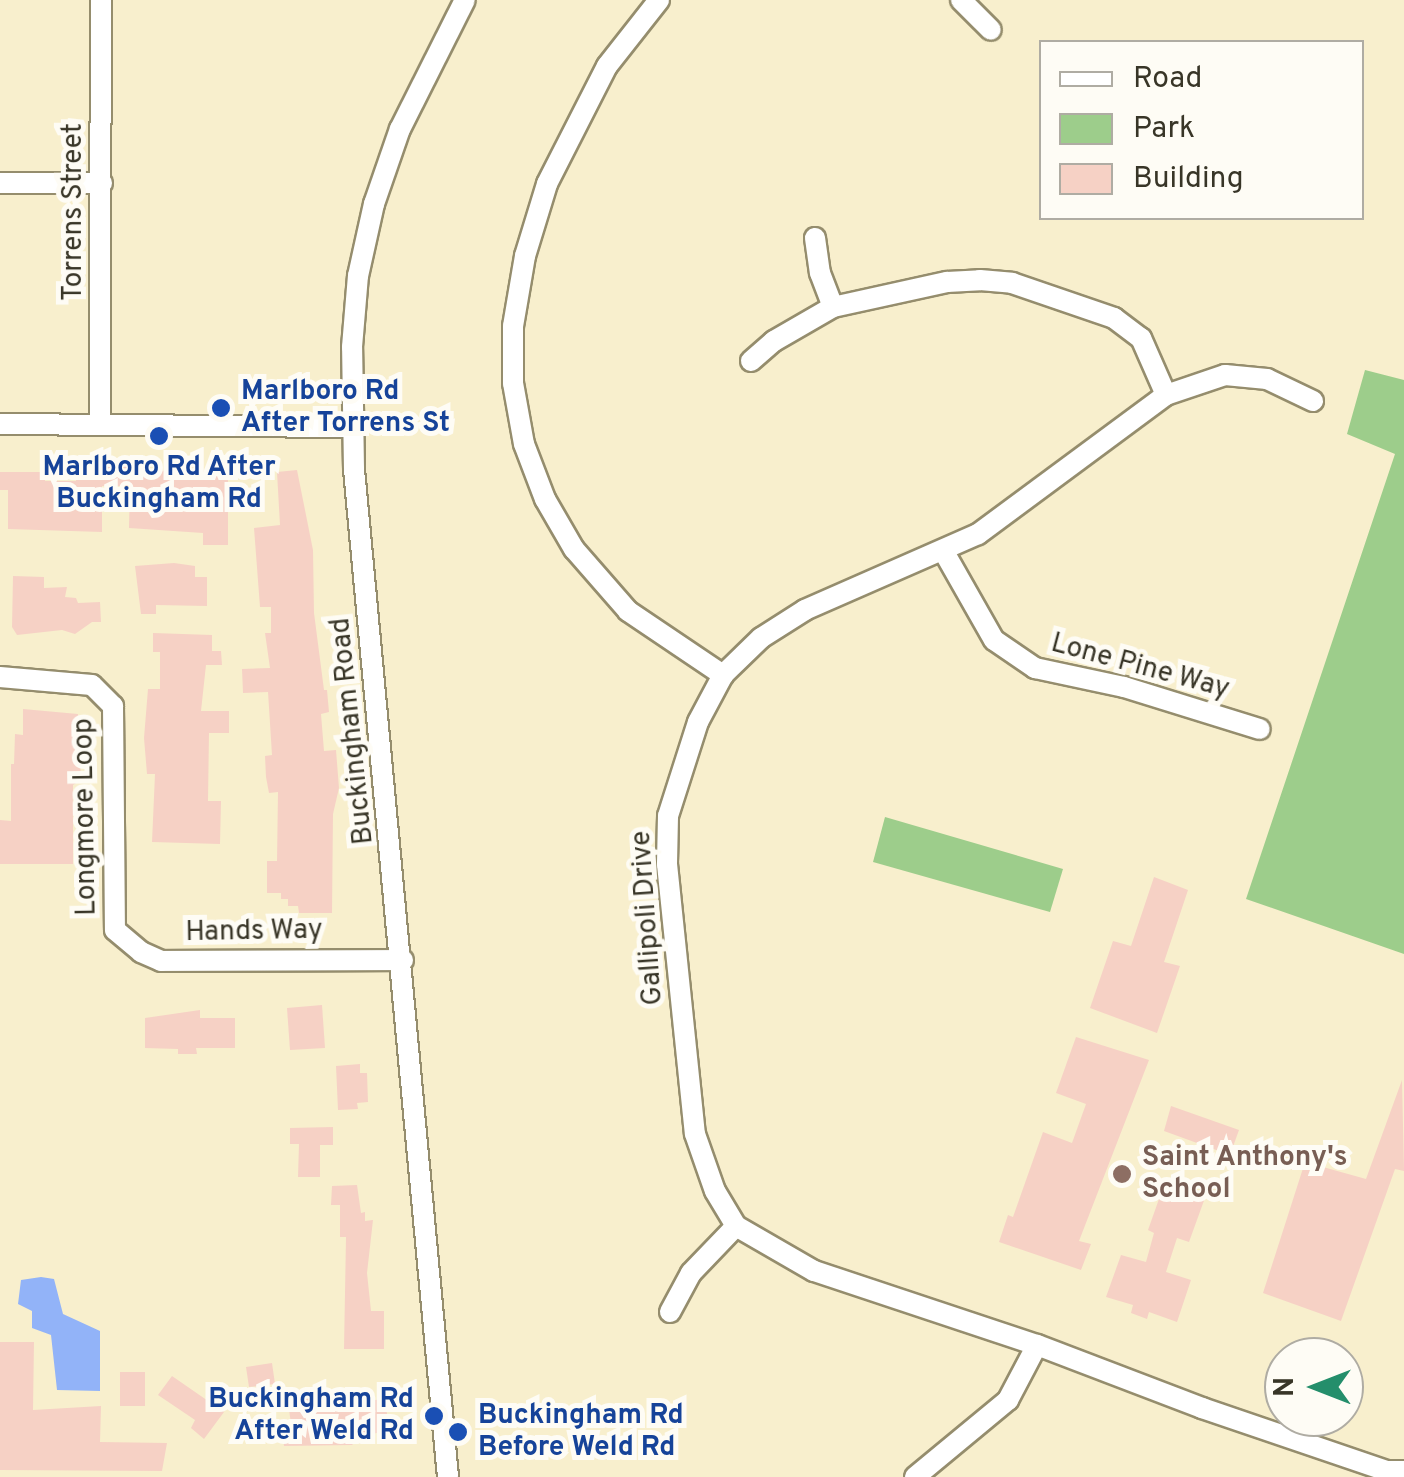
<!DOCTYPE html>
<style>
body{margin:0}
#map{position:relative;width:1404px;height:1477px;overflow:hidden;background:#f8efcd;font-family:Overpass,sans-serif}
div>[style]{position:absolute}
.green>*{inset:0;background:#9dcd8b}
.water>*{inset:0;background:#92b3f8}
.building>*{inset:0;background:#f6d1c5}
.roads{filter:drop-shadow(2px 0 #958d6d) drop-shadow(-2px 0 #958d6d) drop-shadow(0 2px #958d6d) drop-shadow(0 -2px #958d6d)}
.minor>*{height:20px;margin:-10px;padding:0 10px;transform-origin:10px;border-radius:10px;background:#fff}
.dots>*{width:28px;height:28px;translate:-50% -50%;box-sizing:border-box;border:5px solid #fefcf5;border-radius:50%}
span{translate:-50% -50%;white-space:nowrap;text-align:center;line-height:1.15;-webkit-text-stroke:10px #fefcf5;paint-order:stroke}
.street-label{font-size:28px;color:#383527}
.transit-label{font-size:28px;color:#164399;font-weight:700}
.left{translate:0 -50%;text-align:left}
.right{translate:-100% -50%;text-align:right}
.education-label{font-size:28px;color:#785e54;font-weight:700}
.legend{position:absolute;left:1039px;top:40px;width:325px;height:180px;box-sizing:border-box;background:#fefcf5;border:2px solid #afaca3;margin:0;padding:12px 18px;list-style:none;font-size:30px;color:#383527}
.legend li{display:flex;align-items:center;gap:20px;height:50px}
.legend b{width:50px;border:2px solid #afaca3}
.north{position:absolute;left:1264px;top:1337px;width:100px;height:100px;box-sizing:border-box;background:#fefcf5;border:2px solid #afaca3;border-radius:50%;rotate:270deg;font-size:28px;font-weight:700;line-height:40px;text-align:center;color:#383527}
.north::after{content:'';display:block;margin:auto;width:35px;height:45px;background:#248e6b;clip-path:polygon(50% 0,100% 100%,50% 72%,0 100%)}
</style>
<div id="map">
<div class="green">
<div style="clip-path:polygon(1365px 370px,1404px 380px,1404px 954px,1246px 899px,1395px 454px,1347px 434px)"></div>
<div style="clip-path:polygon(885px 817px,1063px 869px,1050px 912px,873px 862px)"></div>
</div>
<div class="water">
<div style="clip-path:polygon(41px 1277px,54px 1279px,63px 1314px,100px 1331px,100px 1391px,57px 1390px,51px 1335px,32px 1328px,32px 1311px,18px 1304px,21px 1280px)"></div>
</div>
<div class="building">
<div style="clip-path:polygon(127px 466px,145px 466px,146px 472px,171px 470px,170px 473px,228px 476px,228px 545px,203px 545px,203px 533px,129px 528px,130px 486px,102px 486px,102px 532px,8px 529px,8px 490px,0 490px,0 472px,45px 472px,45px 481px,76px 481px,76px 469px)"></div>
<div style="clip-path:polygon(297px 470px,313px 550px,314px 613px,324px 690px,327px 690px,329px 712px,321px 714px,324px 751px,336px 750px,339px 788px,333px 814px,332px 913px,299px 913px,298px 906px,288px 906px,288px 899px,281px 899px,281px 893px,267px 893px,267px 861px,277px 861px,278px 792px,269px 793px,266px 777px,265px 756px,272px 755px,268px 692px,243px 693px,242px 669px,270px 668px,265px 633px,271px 633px,271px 607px,260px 607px,254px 528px,280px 525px,277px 472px)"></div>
<div style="clip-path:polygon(174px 563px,195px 566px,195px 577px,207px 577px,207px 606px,156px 605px,156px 614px,141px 614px,135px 566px)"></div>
<div style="clip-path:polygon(13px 576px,44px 577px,44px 588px,67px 587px,65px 597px,76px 598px,78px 603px,100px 602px,101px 622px,92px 622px,75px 634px,62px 630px,17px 635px,12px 627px)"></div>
<div style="clip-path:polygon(153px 633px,212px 635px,212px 651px,221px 651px,222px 665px,206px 665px,201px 711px,229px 711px,229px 733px,209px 733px,208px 801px,221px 801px,220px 844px,152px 842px,155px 774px,147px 774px,144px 738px,148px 689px,160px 689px,160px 652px,153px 652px)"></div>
<div style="clip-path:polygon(23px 709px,78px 714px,81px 780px,73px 785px,73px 864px,0 864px,0 820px,11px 821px,11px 764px,14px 764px,15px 734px,23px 735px)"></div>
<div style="clip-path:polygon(1154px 877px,1188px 890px,1164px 962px,1180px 966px,1157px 1033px,1090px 1008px,1113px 941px,1131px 946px)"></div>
<div style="clip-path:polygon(322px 1005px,325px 1048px,290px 1050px,287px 1008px)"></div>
<div style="clip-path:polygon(200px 1010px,200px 1018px,235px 1018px,235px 1048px,196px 1048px,197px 1054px,178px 1054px,178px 1049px,145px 1048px,145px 1018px)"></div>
<div style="clip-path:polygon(1076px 1037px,1149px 1060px,1079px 1241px,1091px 1244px,1081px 1270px,999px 1242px,1008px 1215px,1013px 1217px,1043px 1132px,1072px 1143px,1086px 1104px,1056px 1093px)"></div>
<div style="clip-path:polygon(360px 1064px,360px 1073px,367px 1073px,368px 1102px,357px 1103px,358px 1109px,338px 1110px,336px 1066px)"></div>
<div style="clip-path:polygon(1402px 1080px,1404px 1171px,1395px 1169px,1341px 1321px,1263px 1293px,1305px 1162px,1366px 1179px)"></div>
<div style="clip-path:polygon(1171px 1106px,1239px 1130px,1230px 1155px,1164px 1131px)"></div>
<div style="clip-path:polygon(333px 1127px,333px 1145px,320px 1145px,320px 1177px,298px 1177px,299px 1144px,290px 1144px,290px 1128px)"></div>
<div style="clip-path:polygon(1165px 1182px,1206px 1195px,1189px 1242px,1177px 1238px,1166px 1272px,1191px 1280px,1177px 1322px,1149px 1312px,1147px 1319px,1131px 1313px,1133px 1305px,1106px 1297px,1121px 1255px,1146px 1262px,1154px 1233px,1148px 1230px)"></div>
<div style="clip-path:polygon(357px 1185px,361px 1213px,365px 1212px,365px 1221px,373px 1220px,367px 1273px,371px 1311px,384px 1311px,384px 1349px,344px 1349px,346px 1237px,340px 1237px,340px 1205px,331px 1205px,332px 1186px)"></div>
<div style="clip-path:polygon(0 1342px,34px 1342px,33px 1410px,101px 1406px,100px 1442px,167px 1443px,162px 1471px,0 1470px)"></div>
<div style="clip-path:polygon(272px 1363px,275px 1384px,249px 1387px,246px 1367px)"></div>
<div style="clip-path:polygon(120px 1372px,145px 1372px,145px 1406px,120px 1406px)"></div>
<div style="clip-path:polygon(172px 1376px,224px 1412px,204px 1439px,191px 1428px,195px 1420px,158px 1395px)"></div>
<div style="clip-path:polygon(322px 1390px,325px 1411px,385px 1398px,389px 1430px,360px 1437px,352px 1445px,284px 1446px,281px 1426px,291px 1424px,287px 1395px)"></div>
</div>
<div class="roads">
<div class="minor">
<div style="left:659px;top:0;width:84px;rotate:128.2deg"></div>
<div style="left:607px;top:66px;width:132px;rotate:117deg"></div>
<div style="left:547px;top:184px;width:75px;rotate:107deg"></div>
<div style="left:525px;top:256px;width:71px;rotate:99.7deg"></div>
<div style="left:513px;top:326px;width:57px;rotate:90deg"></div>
<div style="left:513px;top:383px;width:62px;rotate:79.8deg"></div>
<div style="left:524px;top:444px;width:59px;rotate:69.1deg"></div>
<div style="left:545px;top:499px;width:58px;rotate:59.9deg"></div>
<div style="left:574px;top:549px;width:82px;rotate:48.9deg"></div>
<div style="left:628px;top:611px;width:115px;rotate:34deg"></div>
<div style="left:961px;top:0;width:42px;rotate:45deg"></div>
<div style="left:0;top:183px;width:102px"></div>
<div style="left:815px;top:238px;width:35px;rotate:82deg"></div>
<div style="left:820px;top:273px;width:36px;rotate:69deg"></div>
<div style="left:751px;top:361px;width:30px;rotate:-41deg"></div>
<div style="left:774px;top:341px;width:68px;rotate:-30deg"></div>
<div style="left:833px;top:307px;width:117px;rotate:-12.4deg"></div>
<div style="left:947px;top:282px;width:33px;rotate:-3deg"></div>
<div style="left:980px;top:280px;width:32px;rotate:5deg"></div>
<div style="left:1012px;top:283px;width:108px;rotate:18.9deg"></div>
<div style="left:1114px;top:318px;width:34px;rotate:37deg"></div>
<div style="left:1141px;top:338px;width:62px;rotate:66.3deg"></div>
<div style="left:1313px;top:401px;width:51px;rotate:-154.4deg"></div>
<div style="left:1267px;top:379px;width:42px;rotate:-174.6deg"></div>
<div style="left:1225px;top:375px;width:62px;rotate:161.3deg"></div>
<div style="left:1166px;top:395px;width:234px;rotate:143.5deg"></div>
<div style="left:978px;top:534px;width:189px;rotate:156.3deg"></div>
<div style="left:805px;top:610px;width:52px;rotate:147.5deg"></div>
<div style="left:761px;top:638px;width:53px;rotate:135.8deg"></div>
<div style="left:723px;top:675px;width:53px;rotate:118deg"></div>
<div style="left:698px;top:722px;width:99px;rotate:107.7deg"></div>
<div style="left:668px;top:816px;width:48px;rotate:91.2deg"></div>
<div style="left:667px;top:864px;width:271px;rotate:84.1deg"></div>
<div style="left:695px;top:1134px;width:60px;rotate:70.7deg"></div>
<div style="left:715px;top:1191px;width:41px;rotate:59deg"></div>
<div style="left:736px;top:1226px;width:90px;rotate:30deg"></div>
<div style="left:814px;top:1271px;width:235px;rotate:18.4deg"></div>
<div style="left:1037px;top:1345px;width:177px;rotate:20.9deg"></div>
<div style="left:1202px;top:1408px;width:195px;rotate:18.8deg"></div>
<div style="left:1387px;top:1471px;width:17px"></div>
<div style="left:0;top:424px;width:352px;rotate:0.5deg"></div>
<div style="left:100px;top:424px;width:424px;rotate:-89.9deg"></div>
<div style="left:944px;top:552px;width:101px;rotate:60.4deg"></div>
<div style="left:994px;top:640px;width:50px;rotate:34.3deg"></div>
<div style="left:1035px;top:668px;width:91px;rotate:12.1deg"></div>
<div style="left:1124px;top:687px;width:142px;rotate:17.2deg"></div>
<div style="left:0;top:677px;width:92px;rotate:5deg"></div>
<div style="left:92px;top:685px;width:30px;rotate:45deg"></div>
<div style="left:113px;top:706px;width:224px;rotate:89.5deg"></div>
<div style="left:115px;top:930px;width:34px;rotate:40deg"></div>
<div style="left:141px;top:952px;width:22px;rotate:24deg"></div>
<div style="left:161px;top:961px;width:242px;rotate:-0.2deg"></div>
<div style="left:670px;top:1312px;width:44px;rotate:-61.7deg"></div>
<div style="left:691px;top:1273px;width:65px;rotate:-46.2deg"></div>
<div style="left:448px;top:1477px;width:1012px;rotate:-95.33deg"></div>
<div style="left:354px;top:469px;width:122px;rotate:-90.9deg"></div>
<div style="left:352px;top:347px;width:71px;rotate:-85.2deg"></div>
<div style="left:358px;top:276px;width:74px;rotate:-77.5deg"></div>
<div style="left:374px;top:204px;width:79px;rotate:-70.9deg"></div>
<div style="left:400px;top:129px;width:144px;rotate:-63.3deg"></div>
<div style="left:915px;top:1477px;width:121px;rotate:-39.6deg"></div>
<div style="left:1008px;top:1400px;width:62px;rotate:-62.2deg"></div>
</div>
</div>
<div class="dots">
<div style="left:221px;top:408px;background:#1a4fb4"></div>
<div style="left:159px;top:436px;background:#1a4fb4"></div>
<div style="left:1122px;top:1174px;background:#8d6e63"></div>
<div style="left:434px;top:1416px;background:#1a4fb4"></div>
<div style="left:458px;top:1432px;background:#1a4fb4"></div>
</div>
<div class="street-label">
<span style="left:74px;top:212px;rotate:-90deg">Torrens Street</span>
<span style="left:1140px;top:667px;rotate:15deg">Lone Pine Way</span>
<span style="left:353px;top:731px;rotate:-96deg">Buckingham Road</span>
<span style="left:86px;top:817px;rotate:-91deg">Longmore Loop</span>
<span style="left:648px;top:918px;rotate:-94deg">Gallipoli Drive</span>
<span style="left:254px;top:932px;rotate:-1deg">Hands Way</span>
</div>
<div class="transit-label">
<span class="left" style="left:241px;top:408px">Marlboro Rd<br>After Torrens St</span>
<span style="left:159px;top:484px">Marlboro Rd After<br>Buckingham Rd</span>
<span class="right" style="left:414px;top:1416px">Buckingham Rd<br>After Weld Rd</span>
<span class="left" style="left:478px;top:1432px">Buckingham Rd<br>Before Weld Rd</span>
</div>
<div class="education-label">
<span class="left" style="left:1142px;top:1174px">Saint Anthony's<br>School</span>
</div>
<ul class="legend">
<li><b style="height:12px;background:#fff"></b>Road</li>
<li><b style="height:28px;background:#9dcd8b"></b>Park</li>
<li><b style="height:28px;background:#f6d1c5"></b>Building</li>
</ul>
<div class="north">N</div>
</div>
